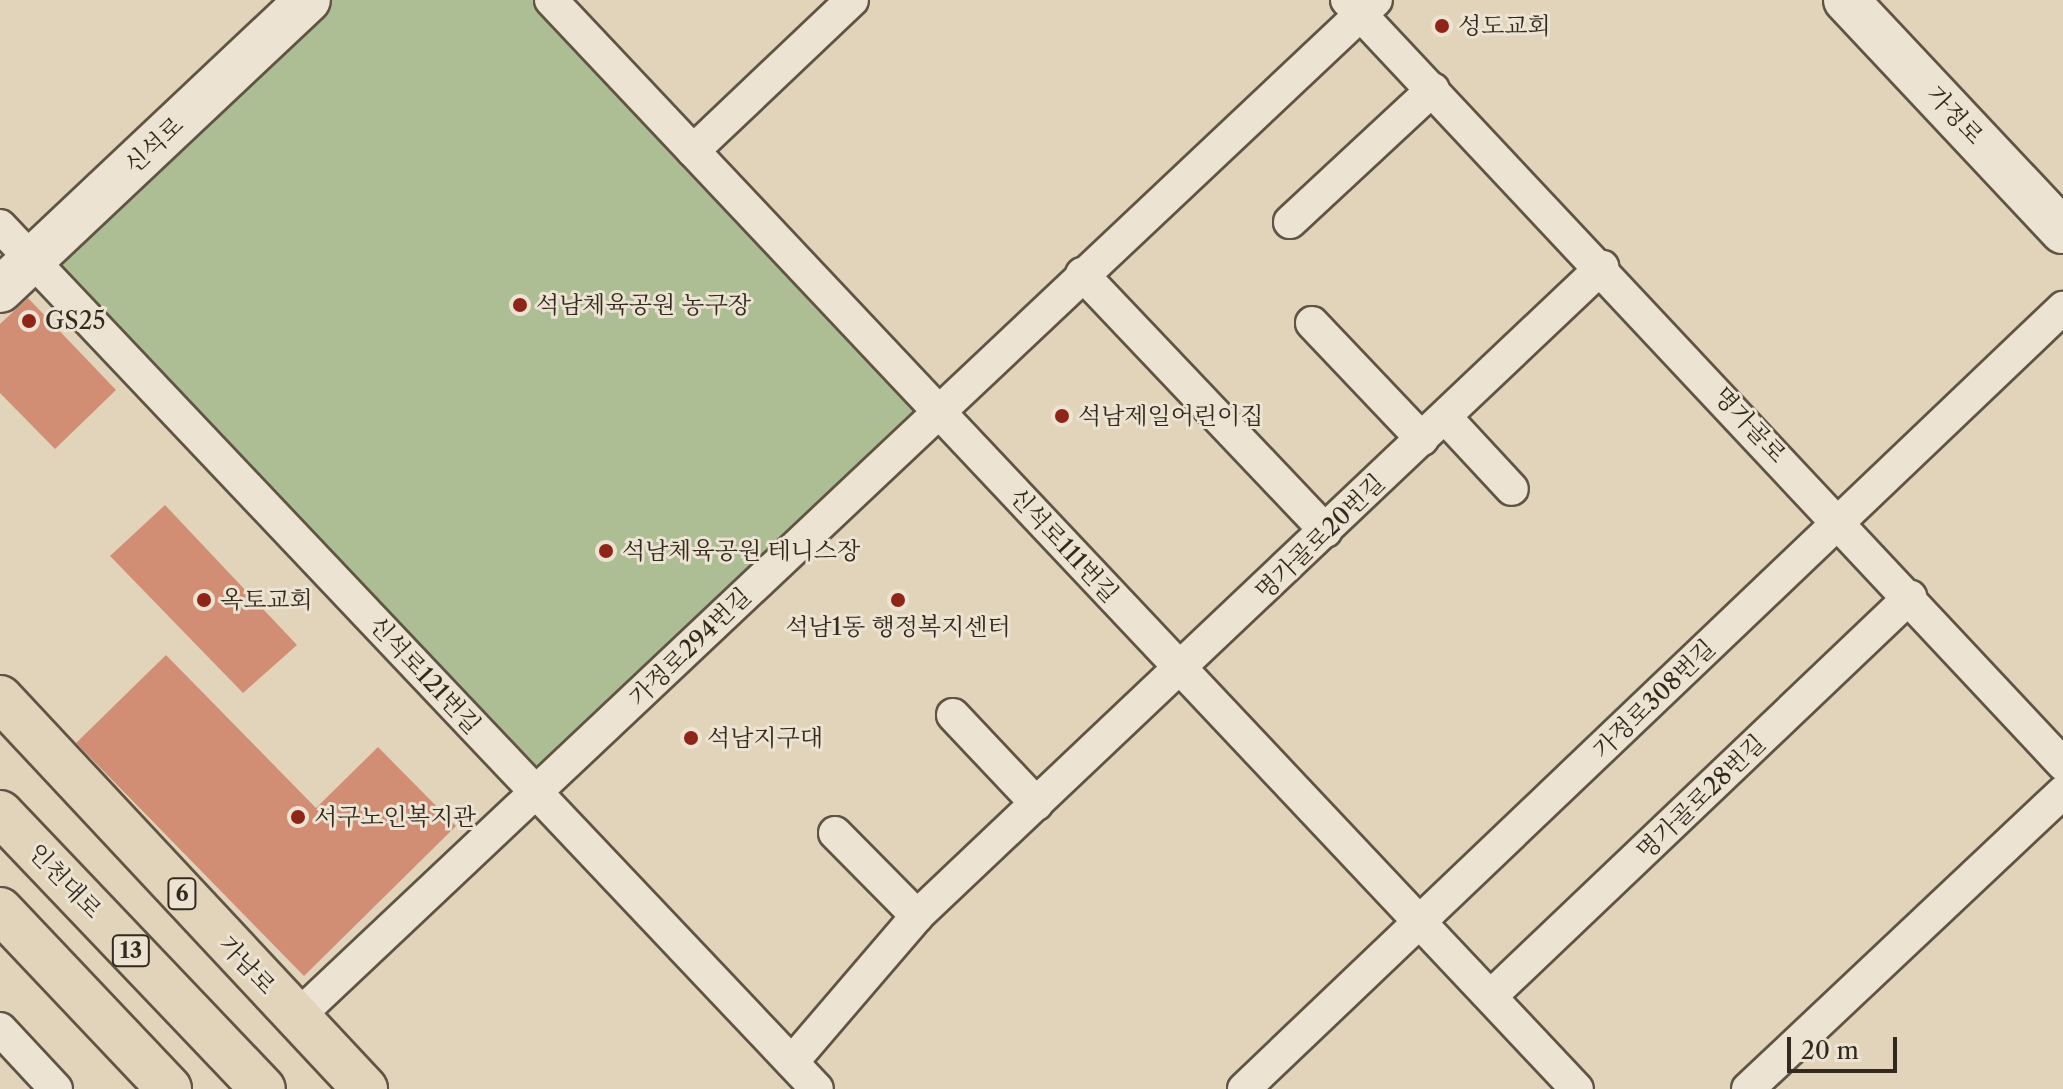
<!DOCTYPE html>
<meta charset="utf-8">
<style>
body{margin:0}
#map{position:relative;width:2063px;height:1089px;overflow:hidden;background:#e2d4ba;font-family:"Libre Caslon Text","Noto Serif KR",serif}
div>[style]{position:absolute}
.green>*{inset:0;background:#adbe95}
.building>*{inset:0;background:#d28e75}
.roads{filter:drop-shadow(2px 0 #605445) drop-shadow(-2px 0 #605445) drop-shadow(0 2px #605445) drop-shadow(0 -2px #605445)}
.street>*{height:32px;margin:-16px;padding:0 16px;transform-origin:16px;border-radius:16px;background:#ece3d2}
.secondary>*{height:44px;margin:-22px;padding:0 22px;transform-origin:22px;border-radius:22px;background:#ece3d2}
.primary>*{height:44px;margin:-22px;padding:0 22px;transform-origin:22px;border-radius:22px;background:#e2d4ba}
.highway>*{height:44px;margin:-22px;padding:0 22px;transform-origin:22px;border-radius:22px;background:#e2d4ba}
.dots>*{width:22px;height:22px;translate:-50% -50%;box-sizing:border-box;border:4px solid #ece3d2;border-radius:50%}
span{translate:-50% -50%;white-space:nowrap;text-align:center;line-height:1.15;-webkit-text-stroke:6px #ece3d2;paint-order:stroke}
.shield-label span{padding:2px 6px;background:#ece3d2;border:2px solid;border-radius:6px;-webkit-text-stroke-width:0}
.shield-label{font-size:22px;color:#34291e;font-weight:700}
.poi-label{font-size:24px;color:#34291e}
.left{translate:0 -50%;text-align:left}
.street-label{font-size:24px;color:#34291e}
.scale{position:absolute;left:1787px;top:1037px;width:110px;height:36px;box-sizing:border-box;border:4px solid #34291e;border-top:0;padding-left:10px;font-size:24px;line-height:28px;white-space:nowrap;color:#34291e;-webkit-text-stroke:6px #ece3d2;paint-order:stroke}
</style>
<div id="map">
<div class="green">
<div style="clip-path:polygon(308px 0,551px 0,937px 411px,537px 793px,32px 261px)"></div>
</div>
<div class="building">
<div style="clip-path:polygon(28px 298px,116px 390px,55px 449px,0 393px,0 324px)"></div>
<div style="clip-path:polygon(165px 505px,297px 645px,243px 693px,110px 556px)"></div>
<div style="clip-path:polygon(166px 655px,316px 808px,378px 747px,456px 826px,304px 976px,76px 743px)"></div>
</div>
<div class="roads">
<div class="street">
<div style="left:551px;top:0;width:1496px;rotate:46.71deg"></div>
<div style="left:1347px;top:0;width:1047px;rotate:46.86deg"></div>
<div style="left:693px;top:151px;width:219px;rotate:-43.5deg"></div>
<div style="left:1290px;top:222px;width:195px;rotate:-42.9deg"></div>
<div style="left:0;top:226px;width:1188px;rotate:46.57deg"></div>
<div style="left:1082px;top:274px;width:354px;rotate:46.5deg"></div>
<div style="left:1312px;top:323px;width:160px;rotate:46.5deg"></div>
<div style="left:1445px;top:417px;width:98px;rotate:47.1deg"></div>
<div style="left:953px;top:715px;width:122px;rotate:46.7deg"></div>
<div style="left:835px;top:833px;width:117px;rotate:45.3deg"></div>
<div style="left:1491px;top:996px;width:579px;rotate:-43.6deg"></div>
<div style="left:296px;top:1018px;width:1484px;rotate:-43.31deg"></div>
<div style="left:0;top:1029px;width:82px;rotate:47deg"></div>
<div style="left:792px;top:1062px;width:192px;rotate:-49.4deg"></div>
<div style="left:917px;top:916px;width:944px;rotate:-43.45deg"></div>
<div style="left:1244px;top:1089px;width:1132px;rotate:-43.64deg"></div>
<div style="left:1748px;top:1089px;width:433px;rotate:-43.3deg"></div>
</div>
<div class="secondary">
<div style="left:1846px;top:0;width:317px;rotate:46.8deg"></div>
<div style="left:0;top:290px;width:423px;rotate:-43.3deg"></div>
</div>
<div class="primary">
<div style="left:0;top:698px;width:535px;rotate:46.97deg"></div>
</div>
<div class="highway">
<div style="left:0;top:813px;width:381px;rotate:46.4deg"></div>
<div style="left:0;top:910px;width:246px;rotate:46.6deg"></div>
</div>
</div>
<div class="dots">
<div style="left:1442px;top:26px;background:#8f2418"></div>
<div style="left:520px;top:305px;background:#8f2418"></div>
<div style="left:29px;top:321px;background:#8f2418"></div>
<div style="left:1062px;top:416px;background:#8f2418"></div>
<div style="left:606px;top:551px;background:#8f2418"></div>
<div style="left:204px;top:600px;background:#8f2418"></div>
<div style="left:898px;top:600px;background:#8f2418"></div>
<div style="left:691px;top:738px;background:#8f2418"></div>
<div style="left:298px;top:817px;background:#8f2418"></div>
</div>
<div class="shield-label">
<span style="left:182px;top:894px">6</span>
<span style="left:131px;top:951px">13</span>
</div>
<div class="poi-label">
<span class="left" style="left:1458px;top:26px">성도교회</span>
<span class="left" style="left:536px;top:305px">석남체육공원 농구장</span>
<span class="left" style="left:45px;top:321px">GS25</span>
<span class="left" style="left:1078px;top:416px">석남제일어린이집</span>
<span class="left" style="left:622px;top:551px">석남체육공원 테니스장</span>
<span class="left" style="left:220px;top:600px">옥토교회</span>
<span style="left:898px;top:627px">석남1동 행정복지센터</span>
<span class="left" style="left:707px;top:738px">석남지구대</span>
<span class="left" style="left:314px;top:817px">서구노인복지관</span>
</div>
<div class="street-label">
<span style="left:1955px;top:115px;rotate:47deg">가정로</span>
<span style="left:154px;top:145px;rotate:-43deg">신석로</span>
<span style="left:1750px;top:425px;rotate:47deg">명가골로</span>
<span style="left:1320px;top:537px;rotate:-44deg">명가골로20번길</span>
<span style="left:1064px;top:545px;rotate:47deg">신석로111번길</span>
<span style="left:690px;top:647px;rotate:-44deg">가정로294번길</span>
<span style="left:425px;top:675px;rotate:47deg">신석로121번길</span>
<span style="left:1654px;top:699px;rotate:-44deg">가정로308번길</span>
<span style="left:1701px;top:797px;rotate:-44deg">명가골로28번길</span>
<span style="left:65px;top:881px;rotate:46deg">인천대로</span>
<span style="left:247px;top:965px;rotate:47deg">가남로</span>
</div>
<div class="scale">20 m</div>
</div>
